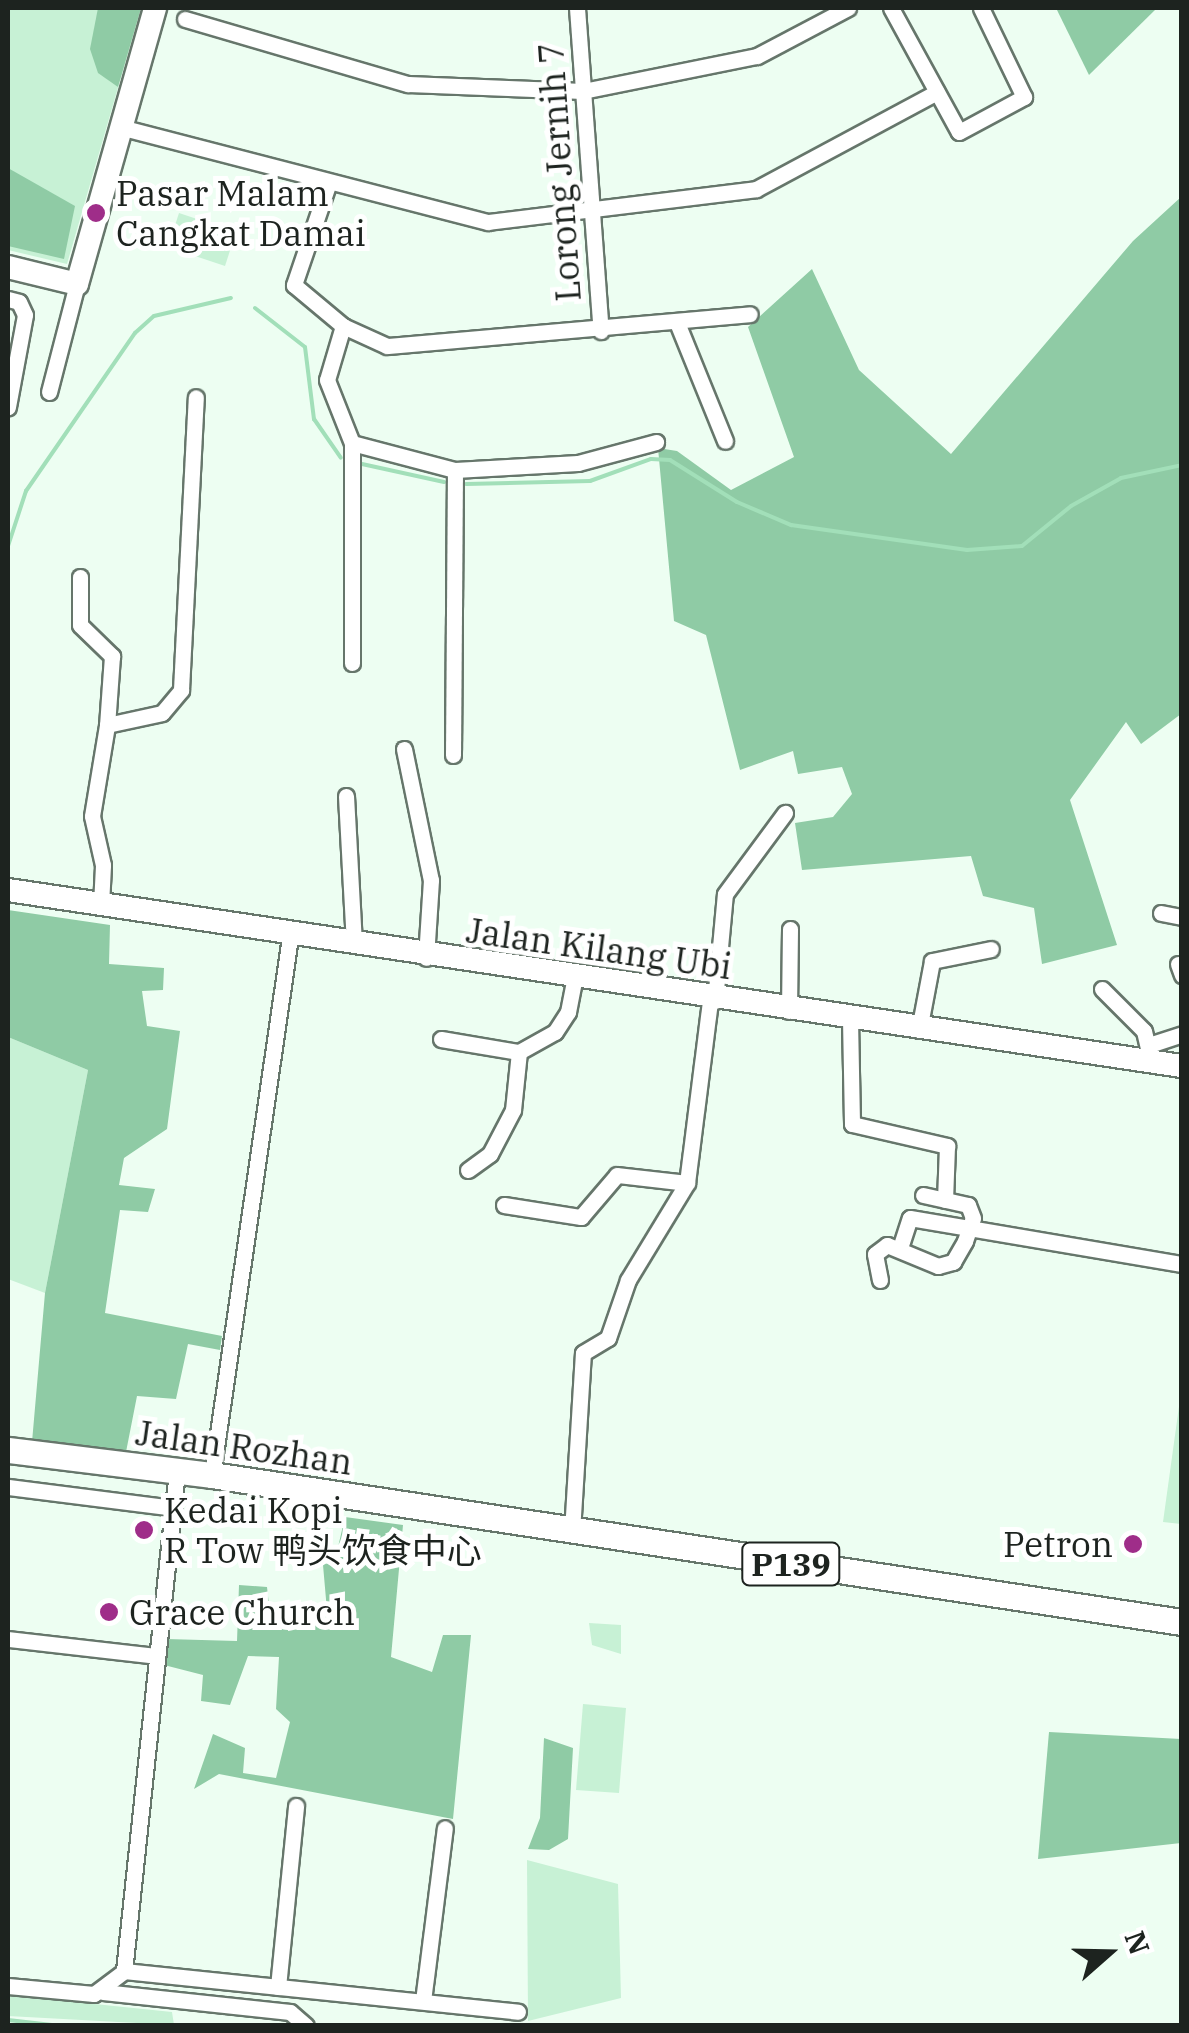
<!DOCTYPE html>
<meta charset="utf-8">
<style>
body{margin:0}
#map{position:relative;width:1189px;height:2033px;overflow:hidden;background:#edfef2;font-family:"IBM Plex Serif","Noto Sans SC",serif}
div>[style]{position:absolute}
.green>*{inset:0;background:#c7f1d5}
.forest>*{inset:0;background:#8fcba5}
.stream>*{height:4px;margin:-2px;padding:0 2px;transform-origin:2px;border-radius:2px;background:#a2dfb9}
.roads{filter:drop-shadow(2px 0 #66766b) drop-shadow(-2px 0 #66766b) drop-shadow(0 2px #66766b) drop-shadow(0 -2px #66766b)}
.street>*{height:15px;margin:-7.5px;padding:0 7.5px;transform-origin:7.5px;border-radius:7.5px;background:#fff}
.secondary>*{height:22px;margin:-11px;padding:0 11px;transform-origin:11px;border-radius:11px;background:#fff}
.primary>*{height:25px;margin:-12.5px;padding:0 12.5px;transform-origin:12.5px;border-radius:12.5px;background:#fff}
.dots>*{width:28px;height:28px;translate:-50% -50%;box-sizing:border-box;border:5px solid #fff;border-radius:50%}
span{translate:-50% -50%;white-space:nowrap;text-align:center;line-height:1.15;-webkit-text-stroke:10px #fff;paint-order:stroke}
.shield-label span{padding:2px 8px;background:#fff;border:2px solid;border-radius:8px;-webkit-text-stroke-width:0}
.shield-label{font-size:32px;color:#1d231f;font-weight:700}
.street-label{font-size:35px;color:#1d231f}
.poi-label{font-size:35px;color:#1d231f}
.left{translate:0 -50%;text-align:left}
.right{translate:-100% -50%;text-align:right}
.frame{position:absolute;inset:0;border:10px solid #1d231f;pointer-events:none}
.north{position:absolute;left:1059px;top:1903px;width:100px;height:100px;-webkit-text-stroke:8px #fff;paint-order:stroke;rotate:70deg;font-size:28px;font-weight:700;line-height:40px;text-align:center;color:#1d231f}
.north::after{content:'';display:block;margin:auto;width:35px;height:45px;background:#1d231f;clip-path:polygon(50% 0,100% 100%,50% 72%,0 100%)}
</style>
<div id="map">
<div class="green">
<div style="clip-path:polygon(8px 8px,141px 8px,67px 264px,8px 250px)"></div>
<div style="clip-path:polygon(179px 213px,236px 232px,225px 266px,168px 247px)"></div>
<div style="clip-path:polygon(8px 1037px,88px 1070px,45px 1293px,8px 1279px)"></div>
<div style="clip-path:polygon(1181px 1392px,1182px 1524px,1181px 1524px,1163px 1522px)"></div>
<div style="clip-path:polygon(589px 1623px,621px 1625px,621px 1654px,592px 1645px)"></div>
<div style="clip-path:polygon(583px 1704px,626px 1708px,619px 1793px,576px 1790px)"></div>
<div style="clip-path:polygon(527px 1860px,618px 1884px,621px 1998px,528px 2021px)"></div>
<div style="clip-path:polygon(8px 1995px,172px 2012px,174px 2025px,8px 2016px)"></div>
</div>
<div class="forest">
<div style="clip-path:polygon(98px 8px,141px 8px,118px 87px,98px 73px,90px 49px)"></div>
<div style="clip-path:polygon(1056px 8px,1157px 8px,1089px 75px)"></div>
<div style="clip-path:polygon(8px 168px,75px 206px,64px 259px,8px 246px)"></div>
<div style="clip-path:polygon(1181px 197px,1181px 714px,1141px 744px,1126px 722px,1070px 800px,1117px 945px,1042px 964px,1034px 908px,983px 896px,971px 856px,802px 870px,795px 823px,833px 817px,852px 794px,842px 767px,798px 774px,793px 751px,740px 770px,706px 635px,674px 621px,658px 448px,677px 451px,731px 490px,794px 457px,748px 327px,812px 269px,859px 370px,951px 454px,1133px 241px)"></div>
<div style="clip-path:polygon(8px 910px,110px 925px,109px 964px,164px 968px,163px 990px,142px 991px,147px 1026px,180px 1031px,167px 1129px,124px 1158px,119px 1185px,155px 1189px,148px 1212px,120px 1210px,105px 1313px,222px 1336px,220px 1350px,188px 1344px,176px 1399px,137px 1396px,126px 1452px,32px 1442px,45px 1293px,88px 1070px,8px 1037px)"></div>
<div style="clip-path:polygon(345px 1517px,403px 1525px,391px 1657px,432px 1672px,443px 1635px,471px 1635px,453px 1819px,219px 1774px,194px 1789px,213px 1734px,245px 1748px,243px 1773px,276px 1778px,290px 1722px,276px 1709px,279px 1657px,248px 1656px,230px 1705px,201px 1701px,203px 1675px,164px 1665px,166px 1639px,237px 1641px,239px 1585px,267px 1587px,269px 1605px,282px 1618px,328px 1622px,323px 1565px,335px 1560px)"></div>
<div style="clip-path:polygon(1049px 1732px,1181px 1739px,1181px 1843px,1038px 1859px)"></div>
<div style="clip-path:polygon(544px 1738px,573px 1748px,568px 1839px,549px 1850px,528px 1849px,540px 1818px)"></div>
</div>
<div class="stream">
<div style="left:255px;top:308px;width:63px;rotate:38deg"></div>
<div style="left:305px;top:347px;width:73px;rotate:82.9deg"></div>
<div style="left:314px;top:419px;width:47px;rotate:55.3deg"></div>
<div style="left:362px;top:464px;width:84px;rotate:12.4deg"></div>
<div style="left:466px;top:484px;width:124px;rotate:-1.4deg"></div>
<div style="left:590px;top:481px;width:65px;rotate:-19.8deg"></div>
<div style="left:651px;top:459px;width:19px;rotate:3deg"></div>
<div style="left:670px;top:460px;width:79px;rotate:32.1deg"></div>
<div style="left:737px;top:502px;width:59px;rotate:23.1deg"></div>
<div style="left:791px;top:525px;width:178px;rotate:8.1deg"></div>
<div style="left:967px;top:550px;width:55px;rotate:-4.2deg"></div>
<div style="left:1022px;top:546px;width:63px;rotate:-39.2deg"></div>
<div style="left:1071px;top:506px;width:57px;rotate:-29.2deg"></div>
<div style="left:1121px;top:478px;width:62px;rotate:-12deg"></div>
<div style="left:8px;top:546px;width:58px;rotate:-71.9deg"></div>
<div style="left:26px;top:491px;width:192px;rotate:-55.4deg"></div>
<div style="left:135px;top:333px;width:25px;rotate:-42deg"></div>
<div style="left:154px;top:316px;width:79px;rotate:-13.2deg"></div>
<div style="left:8px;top:2020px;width:53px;rotate:6.5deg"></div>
</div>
<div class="roads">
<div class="street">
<div style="left:577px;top:8px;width:324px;rotate:85.8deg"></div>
<div style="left:891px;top:8px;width:141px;rotate:61.3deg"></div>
<div style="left:959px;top:132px;width:74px;rotate:-28.3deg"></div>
<div style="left:1024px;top:97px;width:99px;rotate:-115.8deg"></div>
<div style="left:185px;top:19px;width:232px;rotate:16.3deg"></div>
<div style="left:408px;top:84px;width:175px;rotate:2.3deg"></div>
<div style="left:583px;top:91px;width:177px;rotate:-11.4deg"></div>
<div style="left:757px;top:56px;width:103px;rotate:-27.8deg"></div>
<div style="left:120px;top:127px;width:380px;rotate:14.5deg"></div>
<div style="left:488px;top:222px;width:270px;rotate:-7deg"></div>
<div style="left:756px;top:189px;width:205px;rotate:-28.2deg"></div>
<div style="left:329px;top:182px;width:109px;rotate:108.8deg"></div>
<div style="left:294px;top:285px;width:64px;rotate:39.9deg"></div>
<div style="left:343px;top:326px;width:48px;rotate:24.4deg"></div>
<div style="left:387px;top:346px;width:364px;rotate:-5deg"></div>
<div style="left:8px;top:299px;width:11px;rotate:15deg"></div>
<div style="left:19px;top:302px;width:14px;rotate:65deg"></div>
<div style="left:25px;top:315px;width:94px;rotate:100.5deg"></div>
<div style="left:678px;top:325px;width:125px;rotate:67.9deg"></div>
<div style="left:343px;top:326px;width:56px;rotate:106.5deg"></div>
<div style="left:327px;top:380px;width:68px;rotate:68.4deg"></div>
<div style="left:352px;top:443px;width:106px;rotate:14.7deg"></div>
<div style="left:455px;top:470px;width:123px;rotate:-3.3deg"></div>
<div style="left:578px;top:463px;width:81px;rotate:-15.1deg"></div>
<div style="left:49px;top:392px;width:112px;rotate:-75.5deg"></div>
<div style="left:80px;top:577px;width:48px;rotate:90deg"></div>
<div style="left:80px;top:625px;width:45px;rotate:44.1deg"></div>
<div style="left:112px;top:656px;width:69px;rotate:94.1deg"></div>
<div style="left:352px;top:663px;width:220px;rotate:-90deg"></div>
<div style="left:404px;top:749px;width:134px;rotate:78.4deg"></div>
<div style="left:431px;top:880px;width:78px;rotate:93.7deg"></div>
<div style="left:453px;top:755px;width:285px;rotate:-89.6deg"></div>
<div style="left:346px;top:796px;width:149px;rotate:86.9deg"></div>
<div style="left:101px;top:905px;width:40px;rotate:-87.1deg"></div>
<div style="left:103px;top:865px;width:50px;rotate:-102.7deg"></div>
<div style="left:92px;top:816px;width:92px;rotate:-80.6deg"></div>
<div style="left:107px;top:725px;width:56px;rotate:-12.3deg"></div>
<div style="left:162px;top:713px;width:30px;rotate:-50deg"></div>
<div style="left:181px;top:690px;width:293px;rotate:-87.1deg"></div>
<div style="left:1161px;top:913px;width:21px;rotate:11deg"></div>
<div style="left:1178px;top:964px;width:12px;rotate:70deg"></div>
<div style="left:1102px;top:989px;width:59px;rotate:45deg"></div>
<div style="left:1144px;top:1031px;width:32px;rotate:77deg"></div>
<div style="left:715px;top:1001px;width:107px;rotate:-84.7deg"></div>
<div style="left:725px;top:894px;width:101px;rotate:-53.5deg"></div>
<div style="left:789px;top:1011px;width:82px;rotate:-89.3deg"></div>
<div style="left:850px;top:1019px;width:105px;rotate:88.9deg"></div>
<div style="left:852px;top:1124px;width:98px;rotate:13deg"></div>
<div style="left:947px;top:1146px;width:54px;rotate:92.1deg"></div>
<div style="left:919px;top:1030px;width:70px;rotate:-79.3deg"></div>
<div style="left:932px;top:961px;width:60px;rotate:-11.5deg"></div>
<div style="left:441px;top:1039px;width:79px;rotate:9.5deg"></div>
<div style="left:1149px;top:1045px;width:35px;rotate:-18deg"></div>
<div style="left:468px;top:1170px;width:27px;rotate:-36deg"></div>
<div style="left:490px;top:1154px;width:50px;rotate:-62.4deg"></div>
<div style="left:513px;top:1110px;width:58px;rotate:-84.1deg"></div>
<div style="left:519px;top:1052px;width:41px;rotate:-29.1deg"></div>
<div style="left:555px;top:1032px;width:24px;rotate:-57deg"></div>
<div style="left:568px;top:1012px;width:33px;rotate:-79deg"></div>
<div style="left:504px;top:1205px;width:78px;rotate:8.9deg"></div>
<div style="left:581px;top:1217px;width:55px;rotate:-49.4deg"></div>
<div style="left:617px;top:1175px;width:70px;rotate:6.5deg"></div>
<div style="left:901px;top:1245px;width:28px;rotate:-72deg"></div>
<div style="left:910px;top:1218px;width:276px;rotate:9.6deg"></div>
<div style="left:880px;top:1280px;width:26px;rotate:-101deg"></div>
<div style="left:875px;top:1254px;width:15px;rotate:-37deg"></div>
<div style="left:887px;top:1245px;width:55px;rotate:22.4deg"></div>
<div style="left:938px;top:1266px;width:16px;rotate:-15deg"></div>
<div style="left:953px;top:1262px;width:24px;rotate:-60deg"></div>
<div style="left:965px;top:1241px;width:24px;rotate:-71deg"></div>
<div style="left:973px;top:1218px;width:14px;rotate:-111deg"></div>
<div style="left:968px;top:1205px;width:46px;rotate:-167.5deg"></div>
<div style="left:212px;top:1475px;width:544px;rotate:-81.75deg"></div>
<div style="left:8px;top:1487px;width:167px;rotate:7.2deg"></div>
<div style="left:572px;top:1532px;width:179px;rotate:-86.5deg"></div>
<div style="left:583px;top:1353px;width:29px;rotate:-31deg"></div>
<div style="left:608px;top:1338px;width:61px;rotate:-71deg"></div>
<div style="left:628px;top:1280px;width:114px;rotate:-58.7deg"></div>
<div style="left:687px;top:1183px;width:184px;rotate:-82.8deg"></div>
<div style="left:8px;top:1639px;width:150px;rotate:6.5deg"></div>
<div style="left:124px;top:1971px;width:503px;rotate:-83.95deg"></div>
<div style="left:124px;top:1971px;width:396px;rotate:5.9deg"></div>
<div style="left:8px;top:1986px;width:86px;rotate:5.3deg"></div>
<div style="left:94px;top:1994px;width:38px;rotate:-37deg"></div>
<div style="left:278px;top:1987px;width:182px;rotate:-84.3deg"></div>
<div style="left:103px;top:1992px;width:188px;rotate:6.1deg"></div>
<div style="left:290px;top:2012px;width:21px;rotate:41deg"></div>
<div style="left:423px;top:2001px;width:174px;rotate:-82.8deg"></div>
</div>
<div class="secondary">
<div style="left:8px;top:267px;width:71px;rotate:13.8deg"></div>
<div style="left:77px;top:284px;width:287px;rotate:-74.2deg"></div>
<div style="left:8px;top:890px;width:1187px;rotate:8.53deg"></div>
</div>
<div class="primary">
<div style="left:8px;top:1450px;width:206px;rotate:7deg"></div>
<div style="left:212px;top:1475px;width:981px;rotate:8.62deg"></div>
</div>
</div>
<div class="dots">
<div style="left:96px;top:213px;background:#9f2d89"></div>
<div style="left:144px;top:1530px;background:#9f2d89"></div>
<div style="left:1133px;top:1544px;background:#9f2d89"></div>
<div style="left:109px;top:1612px;background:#9f2d89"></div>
</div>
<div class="shield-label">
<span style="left:791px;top:1564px">P139</span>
</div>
<div class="street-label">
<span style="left:559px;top:172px;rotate:-94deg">Lorong Jernih 7</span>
<span style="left:599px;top:948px;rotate:8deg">Jalan Kilang Ubi</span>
<span style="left:244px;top:1447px;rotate:8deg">Jalan Rozhan</span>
</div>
<div class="poi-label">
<span class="left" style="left:116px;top:213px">Pasar Malam<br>Cangkat Damai</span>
<span class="left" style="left:164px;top:1530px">Kedai Kopi<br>R Tow 鸭头饮食中心</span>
<span class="right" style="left:1113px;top:1544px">Petron</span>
<span class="left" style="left:129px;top:1612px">Grace Church</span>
</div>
<div class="frame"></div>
<div class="north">N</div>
</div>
